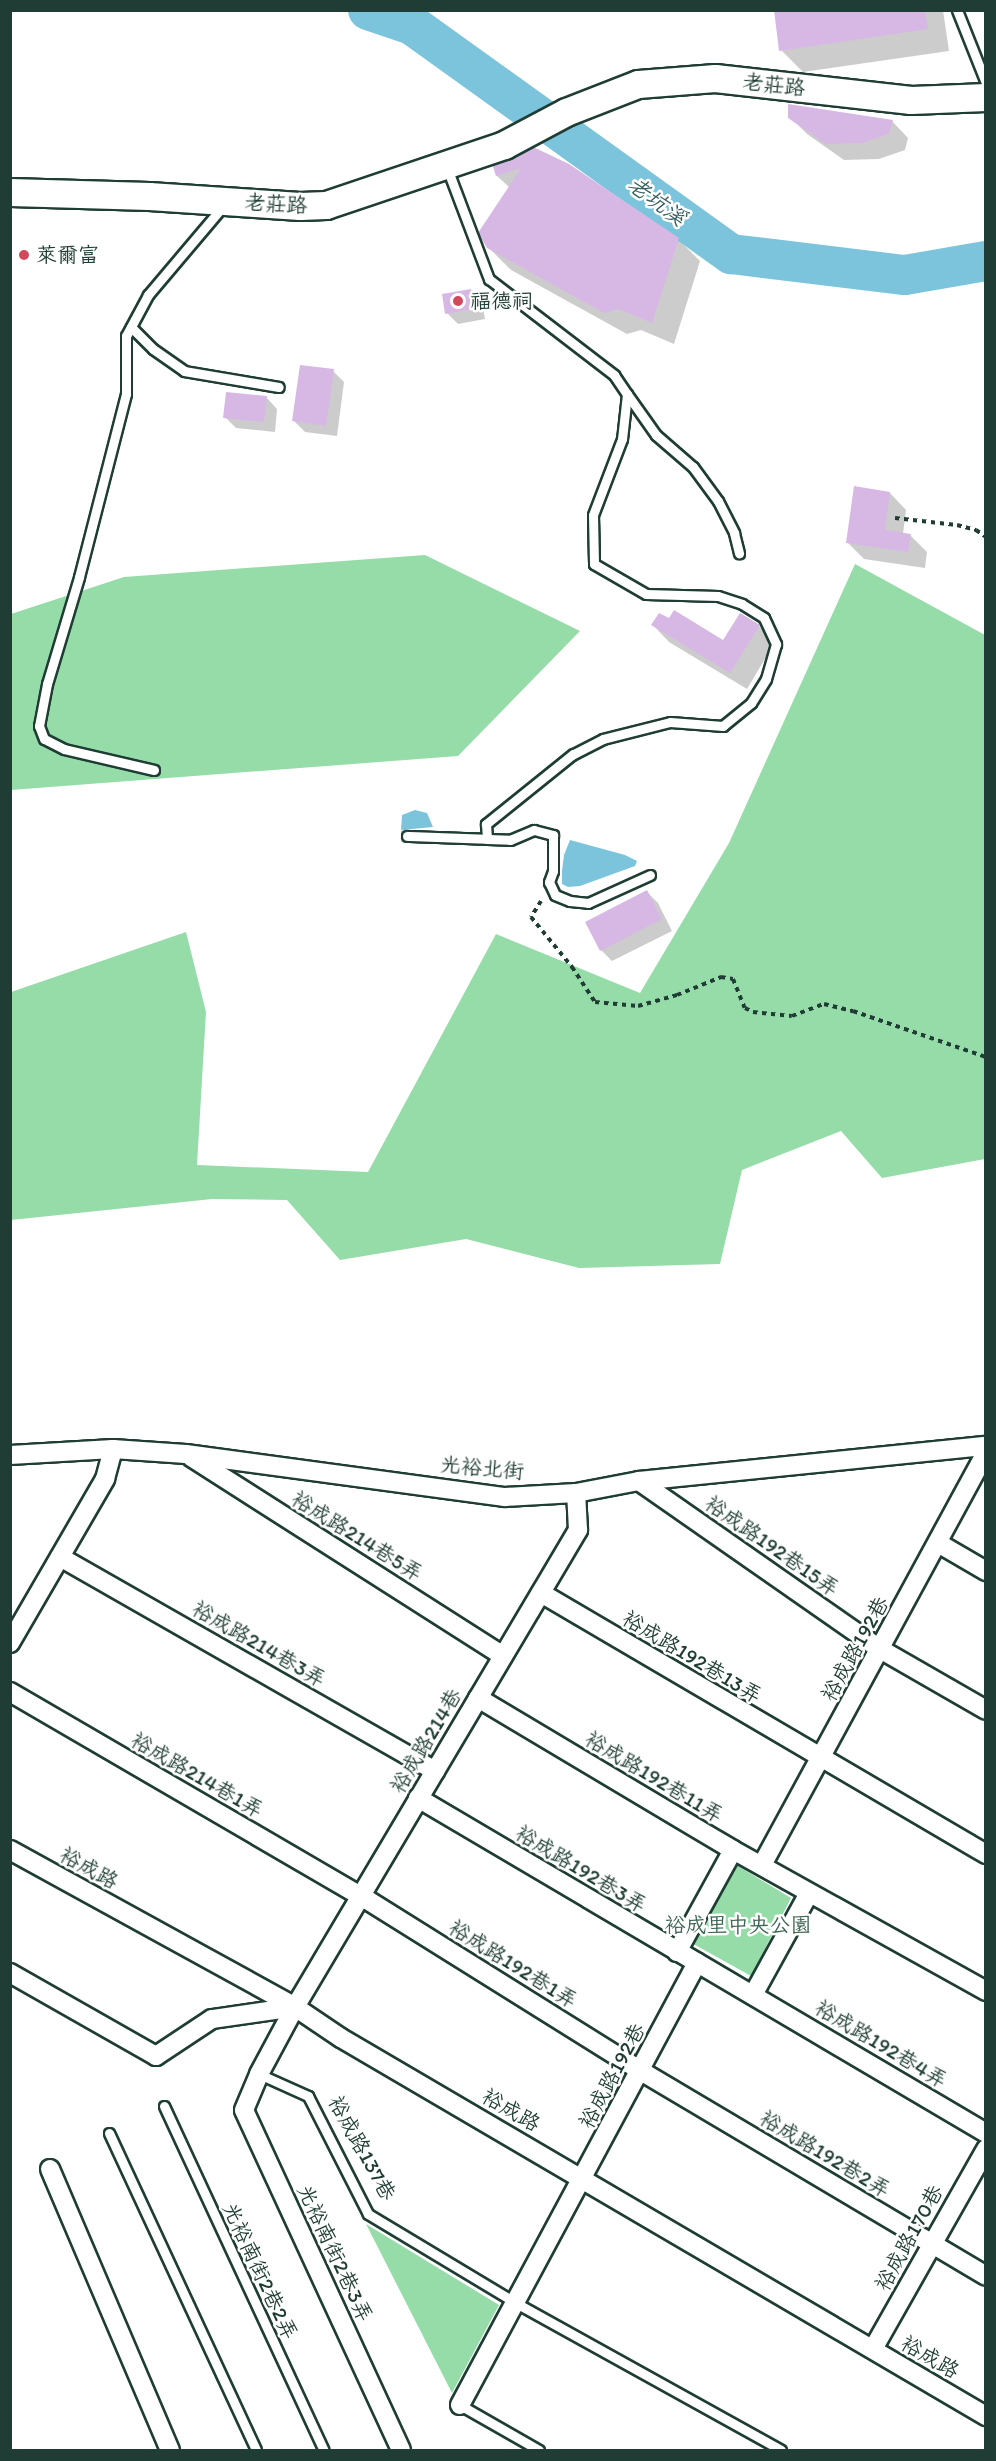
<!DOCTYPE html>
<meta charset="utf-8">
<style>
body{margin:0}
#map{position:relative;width:996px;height:2461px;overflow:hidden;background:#fff;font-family:Itim,"LXGW WenKai TC",sans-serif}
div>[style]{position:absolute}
.green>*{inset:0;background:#96dca9}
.water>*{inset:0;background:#7cc4dc}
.shadow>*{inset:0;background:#0003}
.river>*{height:40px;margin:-20px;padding:0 20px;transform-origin:20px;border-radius:20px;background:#7cc4dc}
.building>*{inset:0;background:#d7b8e5}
.path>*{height:4px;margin-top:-2px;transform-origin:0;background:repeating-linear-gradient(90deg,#1f3d34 0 4.5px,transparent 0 9px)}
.roads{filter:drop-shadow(2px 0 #1f3d34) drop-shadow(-2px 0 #1f3d34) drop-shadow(0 2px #1f3d34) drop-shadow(0 -2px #1f3d34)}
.lane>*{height:9px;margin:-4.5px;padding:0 4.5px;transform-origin:4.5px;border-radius:4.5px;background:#fff}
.street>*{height:18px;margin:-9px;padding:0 9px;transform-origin:9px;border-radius:9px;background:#fff}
.secondary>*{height:27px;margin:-13.5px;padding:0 13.5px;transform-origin:13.5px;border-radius:13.5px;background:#fff}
.dots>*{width:16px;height:16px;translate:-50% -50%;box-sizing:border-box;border:3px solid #fff;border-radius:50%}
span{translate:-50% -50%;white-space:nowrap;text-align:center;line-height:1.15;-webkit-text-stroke:5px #fff;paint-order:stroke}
.street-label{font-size:21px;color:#1f3d34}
.poi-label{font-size:21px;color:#1f3d34}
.left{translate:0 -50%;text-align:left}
.park-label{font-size:21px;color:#3d6551}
.water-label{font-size:22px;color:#365f5e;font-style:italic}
.frame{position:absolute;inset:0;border:12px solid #1f3d34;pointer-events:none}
</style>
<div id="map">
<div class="green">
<div style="clip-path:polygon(425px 555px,580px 631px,458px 756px,11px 790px,11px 614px,124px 577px)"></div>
<div style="clip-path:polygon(855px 564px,985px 635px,985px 1159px,882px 1178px,841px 1131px,742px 1170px,720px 1264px,579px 1268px,466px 1239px,340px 1260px,287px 1200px,212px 1199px,11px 1220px,11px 992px,186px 932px,206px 1012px,197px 1165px,368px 1172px,496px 934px,640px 993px,729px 843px)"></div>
<div style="clip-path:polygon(733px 1863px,791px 1898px,751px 1976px,688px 1941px)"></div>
<div style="clip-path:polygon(366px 2224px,499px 2305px,452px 2393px)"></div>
</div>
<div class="water">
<div style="clip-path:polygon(415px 810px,427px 813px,433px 827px,401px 830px,402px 815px)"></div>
<div style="clip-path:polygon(570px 840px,625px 855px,637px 861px,635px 866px,580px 886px,568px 887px,562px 884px,562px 871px,564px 855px)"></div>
</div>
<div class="shadow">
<div style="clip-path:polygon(775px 10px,943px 10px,949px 51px,803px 72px,781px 50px)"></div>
<div style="clip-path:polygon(790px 117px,892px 121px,908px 138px,905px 150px,879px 159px,844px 160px,807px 134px)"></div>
<div style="clip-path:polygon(531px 148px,678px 239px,700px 261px,674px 344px,641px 330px,627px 334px,511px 270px,488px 247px,510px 188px,497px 176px,494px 165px)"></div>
<div style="clip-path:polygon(471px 291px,482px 302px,485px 319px,458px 324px,447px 313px)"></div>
<div style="clip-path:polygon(333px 371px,344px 382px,337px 436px,305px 432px,294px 421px)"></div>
<div style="clip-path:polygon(266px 397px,277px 409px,275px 432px,236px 428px,225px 417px)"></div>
<div style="clip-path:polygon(890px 493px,906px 510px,903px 534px,910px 535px,927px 552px,925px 568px,864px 559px,848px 543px)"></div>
<div style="clip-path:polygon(653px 625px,724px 642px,759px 626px,775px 642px,747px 689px,669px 642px)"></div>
<div style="clip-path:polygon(647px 892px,658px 903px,672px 931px,612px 961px,601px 950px)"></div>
</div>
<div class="river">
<div style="left:368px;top:10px;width:46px;rotate:18.8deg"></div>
<div style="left:412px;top:25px;width:393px;rotate:35.7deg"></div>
<div style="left:731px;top:254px;width:175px;rotate:6.9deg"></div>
<div style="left:905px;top:275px;width:82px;rotate:-9.8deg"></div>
</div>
<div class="building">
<div style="clip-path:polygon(774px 10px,925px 10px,928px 29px,779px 51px)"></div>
<div style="clip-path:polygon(788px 104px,893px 120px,889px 134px,862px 143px,826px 144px,788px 118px)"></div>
<div style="clip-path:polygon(531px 146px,569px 164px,679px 238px,652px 323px,618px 309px,604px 313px,487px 248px,478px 233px,521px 168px,496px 176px,492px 164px)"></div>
<div style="clip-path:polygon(471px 289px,474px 309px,445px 314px,442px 294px)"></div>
<div style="clip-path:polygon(300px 365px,334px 369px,326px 426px,292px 421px)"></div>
<div style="clip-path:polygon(226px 392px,267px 396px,264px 422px,223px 418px)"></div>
<div style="clip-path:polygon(854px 486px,890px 492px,885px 530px,911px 534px,908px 552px,846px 543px)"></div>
<div style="clip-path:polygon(674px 610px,723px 640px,740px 613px,760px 625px,730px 673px,651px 625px,659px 613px,669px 618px)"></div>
<div style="clip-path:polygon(647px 890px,662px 919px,600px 951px,585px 922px)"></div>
</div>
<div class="path">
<div style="left:895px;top:518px;width:62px;rotate:6.4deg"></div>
<div style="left:957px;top:525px;width:20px;rotate:15deg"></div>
<div style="left:976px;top:530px;width:12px;rotate:35deg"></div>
<div style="left:541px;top:901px;width:19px;rotate:122deg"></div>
<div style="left:531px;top:917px;width:65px;rotate:50.6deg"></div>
<div style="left:572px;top:967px;width:42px;rotate:56.7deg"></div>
<div style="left:595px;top:1002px;width:43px;rotate:5.3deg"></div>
<div style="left:638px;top:1006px;width:41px;rotate:-15.8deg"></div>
<div style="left:677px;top:995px;width:48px;rotate:-22.2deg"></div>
<div style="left:721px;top:977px;width:12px;rotate:9deg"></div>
<div style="left:733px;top:979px;width:31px;rotate:68deg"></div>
<div style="left:745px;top:1008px;width:9px;rotate:27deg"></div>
<div style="left:753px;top:1012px;width:39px;rotate:6deg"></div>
<div style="left:792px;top:1016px;width:34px;rotate:-21deg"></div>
<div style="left:824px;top:1004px;width:30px;rotate:14deg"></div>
<div style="left:853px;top:1011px;width:141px;rotate:19.1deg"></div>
</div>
<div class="roads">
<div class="lane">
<div style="left:957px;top:10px;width:79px;rotate:68.3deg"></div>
<div style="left:447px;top:168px;width:119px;rotate:69.3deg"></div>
<div style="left:489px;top:279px;width:158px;rotate:37.5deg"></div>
<div style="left:614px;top:375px;width:23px;rotate:56deg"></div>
<div style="left:627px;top:394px;width:45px;rotate:96.3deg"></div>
<div style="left:622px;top:439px;width:81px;rotate:110.9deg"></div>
<div style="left:593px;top:515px;width:49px;rotate:88.8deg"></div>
<div style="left:594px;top:564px;width:60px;rotate:30deg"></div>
<div style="left:646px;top:594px;width:72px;rotate:1.6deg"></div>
<div style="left:718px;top:596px;width:25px;rotate:18deg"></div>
<div style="left:742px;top:604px;width:26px;rotate:32deg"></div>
<div style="left:764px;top:618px;width:29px;rotate:65deg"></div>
<div style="left:776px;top:644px;width:36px;rotate:106deg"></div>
<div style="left:766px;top:679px;width:28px;rotate:122deg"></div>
<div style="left:751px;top:703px;width:36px;rotate:141deg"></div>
<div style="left:723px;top:726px;width:53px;rotate:-175.7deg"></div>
<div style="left:670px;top:722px;width:69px;rotate:165.8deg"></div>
<div style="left:603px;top:739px;width:34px;rotate:153deg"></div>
<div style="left:573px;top:754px;width:112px;rotate:141.2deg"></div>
<div style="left:486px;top:824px;width:15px;rotate:86deg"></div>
<div style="left:487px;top:839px;width:23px;rotate:2deg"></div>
<div style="left:510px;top:840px;width:26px;rotate:-23deg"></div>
<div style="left:534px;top:830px;width:20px;rotate:15deg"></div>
<div style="left:553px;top:835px;width:36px;rotate:90deg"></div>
<div style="left:553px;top:871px;width:12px;rotate:110deg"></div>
<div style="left:549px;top:882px;width:14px;rotate:65deg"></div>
<div style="left:555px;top:895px;width:16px;rotate:22deg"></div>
<div style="left:570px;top:901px;width:18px;rotate:6deg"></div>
<div style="left:588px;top:903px;width:68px;rotate:-24.3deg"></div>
<div style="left:131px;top:327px;width:31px;rotate:45deg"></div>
<div style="left:153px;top:349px;width:38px;rotate:35deg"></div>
<div style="left:184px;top:371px;width:96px;rotate:9.6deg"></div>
<div style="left:627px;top:394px;width:50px;rotate:54.7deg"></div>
<div style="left:656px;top:435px;width:49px;rotate:40.9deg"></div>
<div style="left:693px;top:467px;width:42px;rotate:53.7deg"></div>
<div style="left:718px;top:501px;width:36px;rotate:63deg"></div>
<div style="left:734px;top:533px;width:21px;rotate:76deg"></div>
<div style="left:154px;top:770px;width:92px;rotate:-166.9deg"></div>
<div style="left:64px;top:749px;width:22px;rotate:-153deg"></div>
<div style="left:44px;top:739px;width:14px;rotate:-111deg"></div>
<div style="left:39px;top:726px;width:43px;rotate:-79.2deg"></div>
<div style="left:47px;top:684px;width:112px;rotate:-73.3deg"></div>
<div style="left:79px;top:577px;width:189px;rotate:-75.6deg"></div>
<div style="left:126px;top:394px;width:58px;rotate:-90deg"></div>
<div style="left:126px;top:336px;width:47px;rotate:-61.8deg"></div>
<div style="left:148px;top:295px;width:118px;rotate:-49.8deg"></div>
<div style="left:407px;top:836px;width:80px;rotate:2.1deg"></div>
<div style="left:259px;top:2074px;width:54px;rotate:24.2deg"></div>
<div style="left:308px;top:2096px;width:132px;rotate:63deg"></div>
<div style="left:368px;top:2214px;width:173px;rotate:31deg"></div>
<div style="left:516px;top:2303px;width:303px;rotate:29deg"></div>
<div style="left:164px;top:2106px;width:379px;rotate:65.1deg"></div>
<div style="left:109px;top:2133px;width:349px;rotate:65.1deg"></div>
<div style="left:460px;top:2405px;width:91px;rotate:29.7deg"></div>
</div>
<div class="street">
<div style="left:10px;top:1455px;width:103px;rotate:-3.3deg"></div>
<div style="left:113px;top:1449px;width:73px;rotate:3.9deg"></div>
<div style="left:186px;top:1454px;width:322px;rotate:7.7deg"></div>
<div style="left:505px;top:1497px;width:71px;rotate:-3.2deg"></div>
<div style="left:576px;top:1493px;width:64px;rotate:-10.8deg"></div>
<div style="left:639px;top:1481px;width:349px;rotate:-5.8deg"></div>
<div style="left:191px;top:1457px;width:370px;rotate:32.5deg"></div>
<div style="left:639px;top:1481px;width:294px;rotate:34.9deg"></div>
<div style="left:880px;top:1649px;width:122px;rotate:29.9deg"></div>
<div style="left:938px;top:1543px;width:56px;rotate:30.3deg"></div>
<div style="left:60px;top:1557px;width:432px;rotate:29.7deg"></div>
<div style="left:541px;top:1593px;width:516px;rotate:30.39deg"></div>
<div style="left:10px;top:1643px;width:190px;rotate:-59.9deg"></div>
<div style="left:105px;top:1479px;width:31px;rotate:-75deg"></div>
<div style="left:10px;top:1692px;width:406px;rotate:30.2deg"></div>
<div style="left:361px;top:1896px;width:330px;rotate:32deg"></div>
<div style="left:641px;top:2071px;width:401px;rotate:30.7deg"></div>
<div style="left:478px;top:1698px;width:297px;rotate:30.8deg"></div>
<div style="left:733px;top:1850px;width:290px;rotate:29.1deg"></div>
<div style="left:418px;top:1798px;width:659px;rotate:30.53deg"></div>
<div style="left:10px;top:1850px;width:325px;rotate:28.8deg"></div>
<div style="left:295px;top:2007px;width:55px;rotate:34deg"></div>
<div style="left:341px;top:2038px;width:748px;rotate:30.37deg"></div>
<div style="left:762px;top:1865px;width:469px;rotate:-61.5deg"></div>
<div style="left:677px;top:1952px;width:116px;rotate:-61.2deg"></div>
<div style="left:10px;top:1973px;width:168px;rotate:29.6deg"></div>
<div style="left:156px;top:2056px;width:67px;rotate:-33.5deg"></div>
<div style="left:212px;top:2019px;width:84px;rotate:-8.2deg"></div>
<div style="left:753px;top:1995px;width:116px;rotate:-61.2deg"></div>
<div style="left:50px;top:2169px;width:306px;rotate:66.9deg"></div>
<div style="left:873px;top:2349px;width:230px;rotate:-60.5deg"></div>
<div style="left:460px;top:2405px;width:502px;rotate:-61.8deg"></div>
<div style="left:401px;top:2450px;width:374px;rotate:-114.8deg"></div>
<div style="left:244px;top:2110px;width:39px;rotate:-67deg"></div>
<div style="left:259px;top:2074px;width:76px;rotate:-61.8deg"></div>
<div style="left:295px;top:2007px;width:555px;rotate:-59.32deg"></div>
<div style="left:578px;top:1530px;width:37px;rotate:-93deg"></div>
</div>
<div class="secondary">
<div style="left:10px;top:192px;width:139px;rotate:1.6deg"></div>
<div style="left:149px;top:196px;width:151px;rotate:3.8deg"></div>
<div style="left:300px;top:206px;width:26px;rotate:-2deg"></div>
<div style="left:326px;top:205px;width:188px;rotate:-18.6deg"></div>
<div style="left:504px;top:145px;width:70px;rotate:-28deg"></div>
<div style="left:566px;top:112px;width:77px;rotate:-21.3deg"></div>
<div style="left:638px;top:84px;width:77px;rotate:-4.5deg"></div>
<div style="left:715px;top:78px;width:197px;rotate:6.4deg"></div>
<div style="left:911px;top:100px;width:75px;rotate:-2.3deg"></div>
</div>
</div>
<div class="dots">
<div style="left:24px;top:255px;background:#d1495b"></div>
<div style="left:458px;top:301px;background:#d1495b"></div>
</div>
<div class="street-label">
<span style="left:774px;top:85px;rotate:6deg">老莊路</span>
<span style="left:276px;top:204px;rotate:3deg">老莊路</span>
<span style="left:482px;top:1468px;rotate:5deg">光裕北街</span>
<span style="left:357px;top:1536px;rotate:32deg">裕成路214巷5弄</span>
<span style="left:772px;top:1546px;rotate:35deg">裕成路192巷15弄</span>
<span style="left:259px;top:1644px;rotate:30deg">裕成路214巷3弄</span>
<span style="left:855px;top:1649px;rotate:-61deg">裕成路192巷</span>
<span style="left:692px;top:1657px;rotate:31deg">裕成路192巷13弄</span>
<span style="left:426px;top:1741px;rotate:-59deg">裕成路214巷</span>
<span style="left:197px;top:1775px;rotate:30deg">裕成路214巷1弄</span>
<span style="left:654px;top:1777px;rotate:31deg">裕成路192巷11弄</span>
<span style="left:89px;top:1868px;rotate:29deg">裕成路</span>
<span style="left:581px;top:1869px;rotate:31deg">裕成路192巷3弄</span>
<span style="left:513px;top:1964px;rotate:32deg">裕成路192巷1弄</span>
<span style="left:881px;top:2044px;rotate:31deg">裕成路192巷4弄</span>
<span style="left:612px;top:2076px;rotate:-62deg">裕成路192巷</span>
<span style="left:511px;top:2110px;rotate:30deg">裕成路</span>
<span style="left:362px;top:2148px;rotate:61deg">裕成路137巷</span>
<span style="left:825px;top:2154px;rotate:31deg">裕成路192巷2弄</span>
<span style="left:909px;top:2238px;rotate:-61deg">裕成路170巷</span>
<span style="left:335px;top:2253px;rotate:65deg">光裕南街2巷3弄</span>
<span style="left:260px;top:2271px;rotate:65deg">光裕南街2巷2弄</span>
<span style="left:930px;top:2357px;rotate:30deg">裕成路</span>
</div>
<div class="poi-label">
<span class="left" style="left:36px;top:255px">萊爾富</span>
<span class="left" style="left:470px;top:301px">福德祠</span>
</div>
<div class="park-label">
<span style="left:738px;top:1925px">裕成里中央公園</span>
</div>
<div class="water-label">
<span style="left:657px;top:201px;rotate:36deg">老坑溪</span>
</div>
<div class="frame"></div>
</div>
